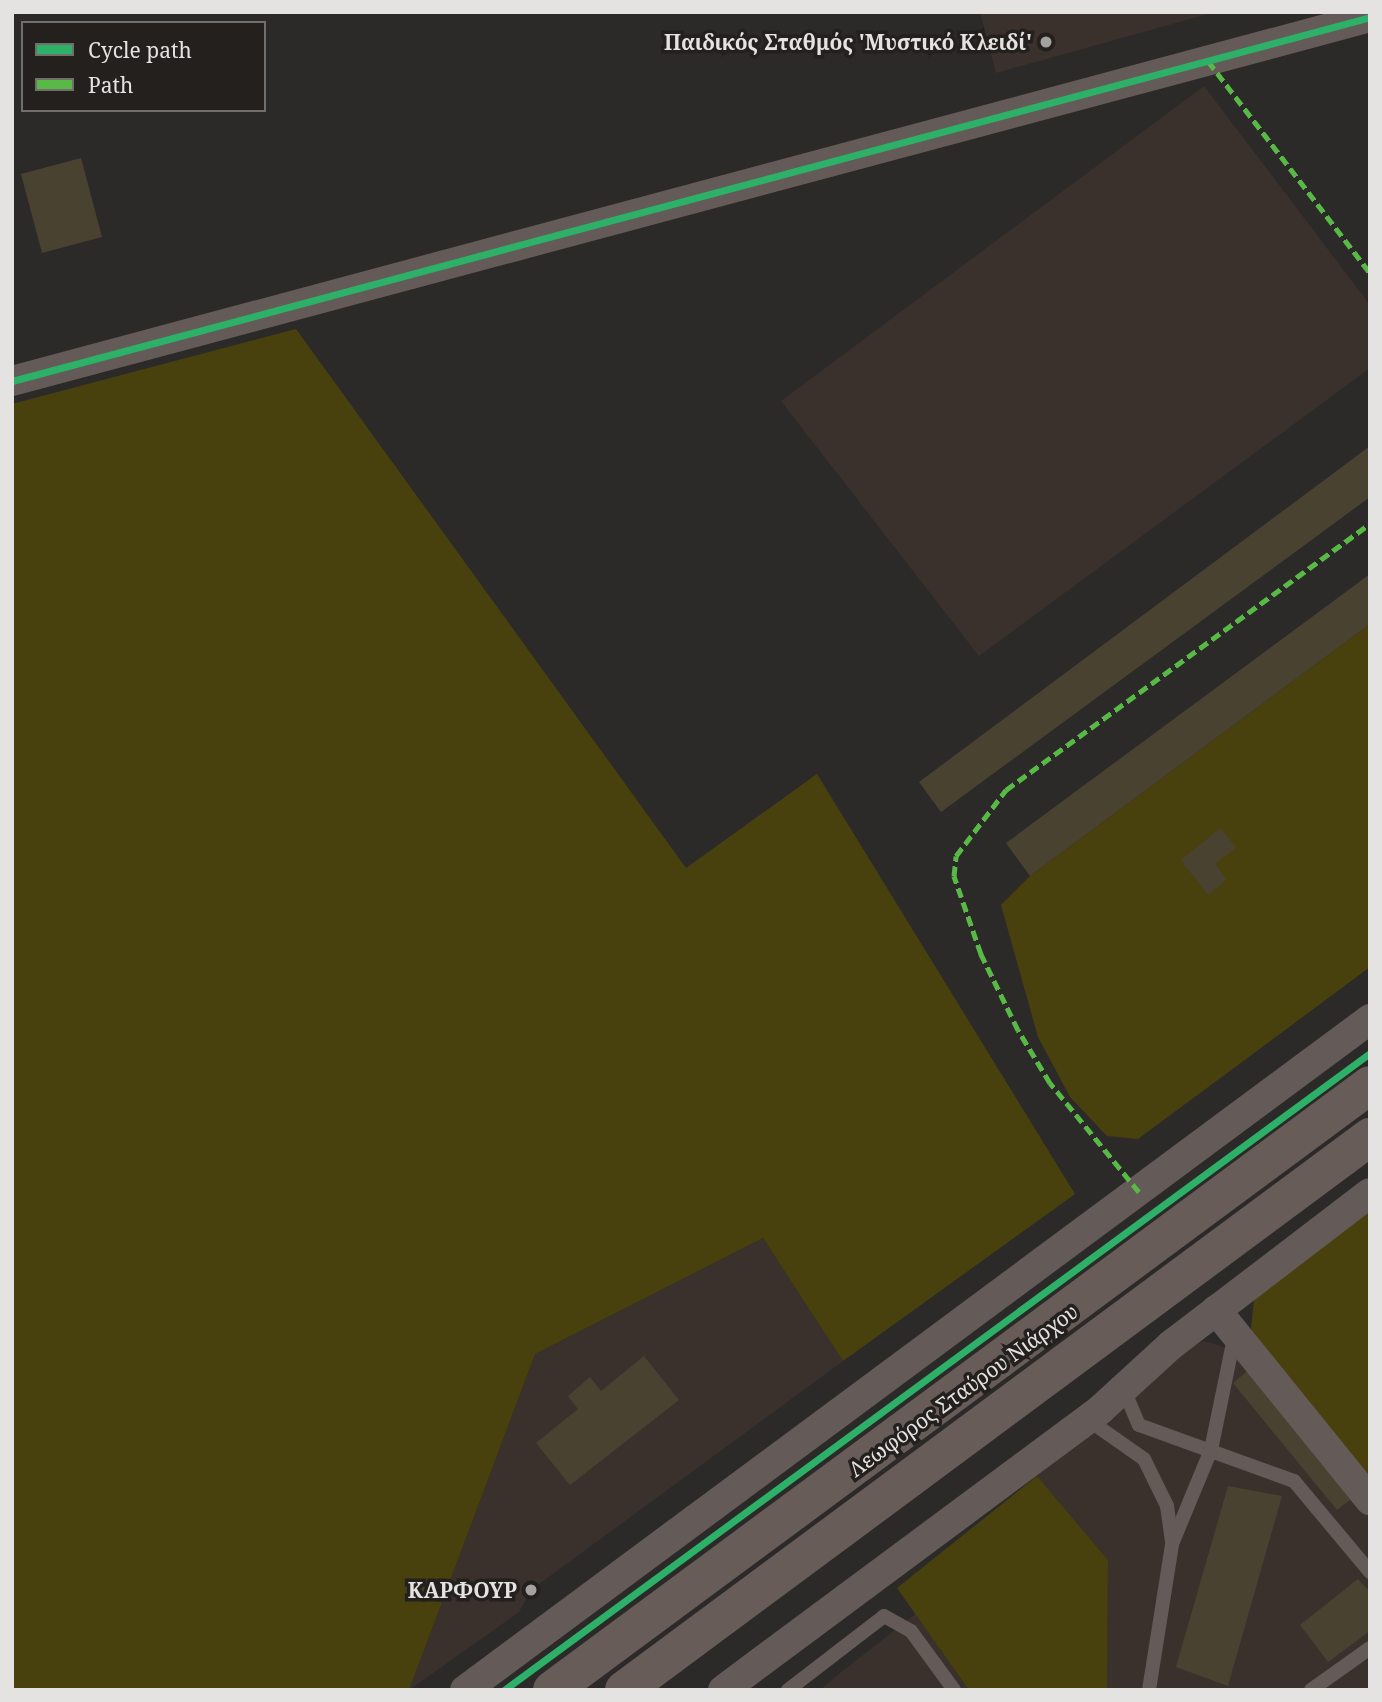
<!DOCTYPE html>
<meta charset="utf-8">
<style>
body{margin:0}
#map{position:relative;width:1382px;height:1702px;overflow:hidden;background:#2c2a28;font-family:"Noto Serif",serif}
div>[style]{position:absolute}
.built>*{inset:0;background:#3a312c}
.green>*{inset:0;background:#48410e}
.building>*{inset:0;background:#4a4231}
.lane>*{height:14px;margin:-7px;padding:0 7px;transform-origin:7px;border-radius:7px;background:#645a58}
.street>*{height:30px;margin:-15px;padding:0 15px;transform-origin:15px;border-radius:15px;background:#645a58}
.secondary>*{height:38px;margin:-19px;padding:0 19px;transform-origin:19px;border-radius:19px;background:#685c59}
.quiet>*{height:5px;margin-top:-2.5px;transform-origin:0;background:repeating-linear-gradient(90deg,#58b947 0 10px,transparent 0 15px)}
.cycleway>*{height:7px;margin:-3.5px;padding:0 3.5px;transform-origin:3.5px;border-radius:3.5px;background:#2db169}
.dots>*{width:19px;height:19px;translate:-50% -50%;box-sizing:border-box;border:4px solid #23201e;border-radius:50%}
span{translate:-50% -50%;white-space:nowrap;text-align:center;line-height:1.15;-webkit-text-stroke:7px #23201e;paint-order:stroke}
.poi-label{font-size:21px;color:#e5e3e1;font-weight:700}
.right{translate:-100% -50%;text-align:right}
.street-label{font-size:21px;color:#e5e3e1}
.frame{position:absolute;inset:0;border:14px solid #e5e3e1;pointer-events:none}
.legend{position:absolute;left:21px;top:21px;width:245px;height:91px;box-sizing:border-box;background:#23201e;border:2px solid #716e6c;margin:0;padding:9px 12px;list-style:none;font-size:21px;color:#e5e3e1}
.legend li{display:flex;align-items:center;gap:14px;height:35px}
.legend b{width:35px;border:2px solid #716e6c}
</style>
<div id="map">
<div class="built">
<div style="clip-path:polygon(980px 12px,1215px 12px,996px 73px)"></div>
<div style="clip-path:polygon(1204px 86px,1370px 305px,1370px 368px,979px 656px,781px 401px)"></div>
<div style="clip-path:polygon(763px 1238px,843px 1361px,531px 1590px,519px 1612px,409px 1690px,535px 1354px)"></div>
<div style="clip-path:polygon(1204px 1341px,1238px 1351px,1370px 1515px,1370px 1690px,1107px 1690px,1108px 1560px,1037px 1476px,1133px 1400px,1182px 1350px)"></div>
<div style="clip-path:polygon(917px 1613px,969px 1690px,820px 1690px,840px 1673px)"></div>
</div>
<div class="green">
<div style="clip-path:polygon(296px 329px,686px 868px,817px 774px,1075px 1194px,843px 1361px,763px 1238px,535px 1354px,409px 1690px,12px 1690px,12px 404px)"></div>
<div style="clip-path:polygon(1370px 624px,1370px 967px,1138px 1139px,1107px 1136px,1070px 1097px,1038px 1037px,1001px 905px,1030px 876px)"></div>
<div style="clip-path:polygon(1370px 1203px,1370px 1486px,1250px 1339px,1255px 1289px)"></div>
<div style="clip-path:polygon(1037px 1476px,1108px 1560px,1107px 1690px,969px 1690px,897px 1588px)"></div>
</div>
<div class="building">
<div style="clip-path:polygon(81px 158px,102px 237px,42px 253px,21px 174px)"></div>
<div style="clip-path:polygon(1370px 446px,1370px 497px,941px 812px,919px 782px)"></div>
<div style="clip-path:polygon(1370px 574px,1370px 624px,1030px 876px,1006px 843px)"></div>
<div style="clip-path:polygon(1221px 828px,1236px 848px,1215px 863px,1226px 880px,1208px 895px,1181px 860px)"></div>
<div style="clip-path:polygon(644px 1356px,679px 1400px,570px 1485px,536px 1443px,578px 1409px,568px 1396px,590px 1377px,601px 1391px)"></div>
<div style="clip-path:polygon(1252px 1367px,1355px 1496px,1337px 1510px,1233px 1383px)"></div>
<div style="clip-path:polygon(1228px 1486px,1282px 1496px,1228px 1686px,1176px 1667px)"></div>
<div style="clip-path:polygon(1358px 1579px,1370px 1592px,1370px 1631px,1328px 1662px,1300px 1625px)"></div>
</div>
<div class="lane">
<div style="left:1124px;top:1390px;width:38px;rotate:67deg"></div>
<div style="left:1139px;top:1425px;width:165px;rotate:19.9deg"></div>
<div style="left:1294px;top:1481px;width:119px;rotate:50.1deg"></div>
<div style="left:1087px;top:1419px;width:70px;rotate:35.1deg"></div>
<div style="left:1144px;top:1459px;width:52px;rotate:63.9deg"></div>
<div style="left:1167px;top:1506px;width:37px;rotate:82deg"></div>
<div style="left:788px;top:1690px;width:121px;rotate:-37.6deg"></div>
<div style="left:884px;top:1616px;width:31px;rotate:29deg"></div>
<div style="left:911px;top:1631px;width:73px;rotate:53.9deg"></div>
<div style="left:1149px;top:1690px;width:148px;rotate:-81deg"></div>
<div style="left:1172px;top:1544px;width:102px;rotate:-67.5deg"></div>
<div style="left:1211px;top:1450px;width:114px;rotate:-78.4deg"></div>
<div style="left:1311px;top:1690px;width:72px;rotate:-35.4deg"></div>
</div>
<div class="street">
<div style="left:12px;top:381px;width:1406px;rotate:-15deg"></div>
<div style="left:1216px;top:1310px;width:245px;rotate:51deg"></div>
<div style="left:465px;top:1690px;width:1127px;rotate:-36.55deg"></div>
<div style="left:723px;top:1690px;width:471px;rotate:-36.6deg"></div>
<div style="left:1101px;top:1409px;width:95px;rotate:-42.4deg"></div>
<div style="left:1171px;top:1345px;width:250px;rotate:-37.4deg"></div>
</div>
<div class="secondary">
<div style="left:552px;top:1690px;width:1017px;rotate:-36.49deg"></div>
<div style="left:624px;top:1690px;width:929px;rotate:-36.55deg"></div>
</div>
<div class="quiet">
<div style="left:1208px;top:61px;width:267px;rotate:52.6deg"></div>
<div style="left:1139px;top:1192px;width:141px;rotate:-129.2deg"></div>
<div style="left:1050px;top:1083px;width:62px;rotate:-121.1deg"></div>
<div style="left:1018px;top:1030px;width:85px;rotate:-116deg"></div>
<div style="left:981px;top:954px;width:83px;rotate:-109.1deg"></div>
<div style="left:954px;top:876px;width:20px;rotate:-84deg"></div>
<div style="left:956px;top:856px;width:83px;rotate:-52.9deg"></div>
<div style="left:1006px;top:790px;width:451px;rotate:-36.2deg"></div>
</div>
<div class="cycleway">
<div style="left:12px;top:381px;width:1406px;rotate:-15deg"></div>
<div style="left:504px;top:1690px;width:1075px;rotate:-36.34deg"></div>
</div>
<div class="dots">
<div style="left:1046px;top:42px;background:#a4a2a0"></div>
<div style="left:531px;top:1590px;background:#a4a2a0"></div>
</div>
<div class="poi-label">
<span class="right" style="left:1032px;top:42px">Παιδικός Σταθμός 'Μυστικό Κλειδί'</span>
<span class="right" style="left:517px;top:1590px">ΚΑΡΦΟΥΡ</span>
</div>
<div class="street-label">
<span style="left:963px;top:1390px;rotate:-36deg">Λεωφόρος Σταύρου Νιάρχου</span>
</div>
<div class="frame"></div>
<ul class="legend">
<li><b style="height:9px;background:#2db169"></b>Cycle path</li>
<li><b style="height:9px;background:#58b947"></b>Path</li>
</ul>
</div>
